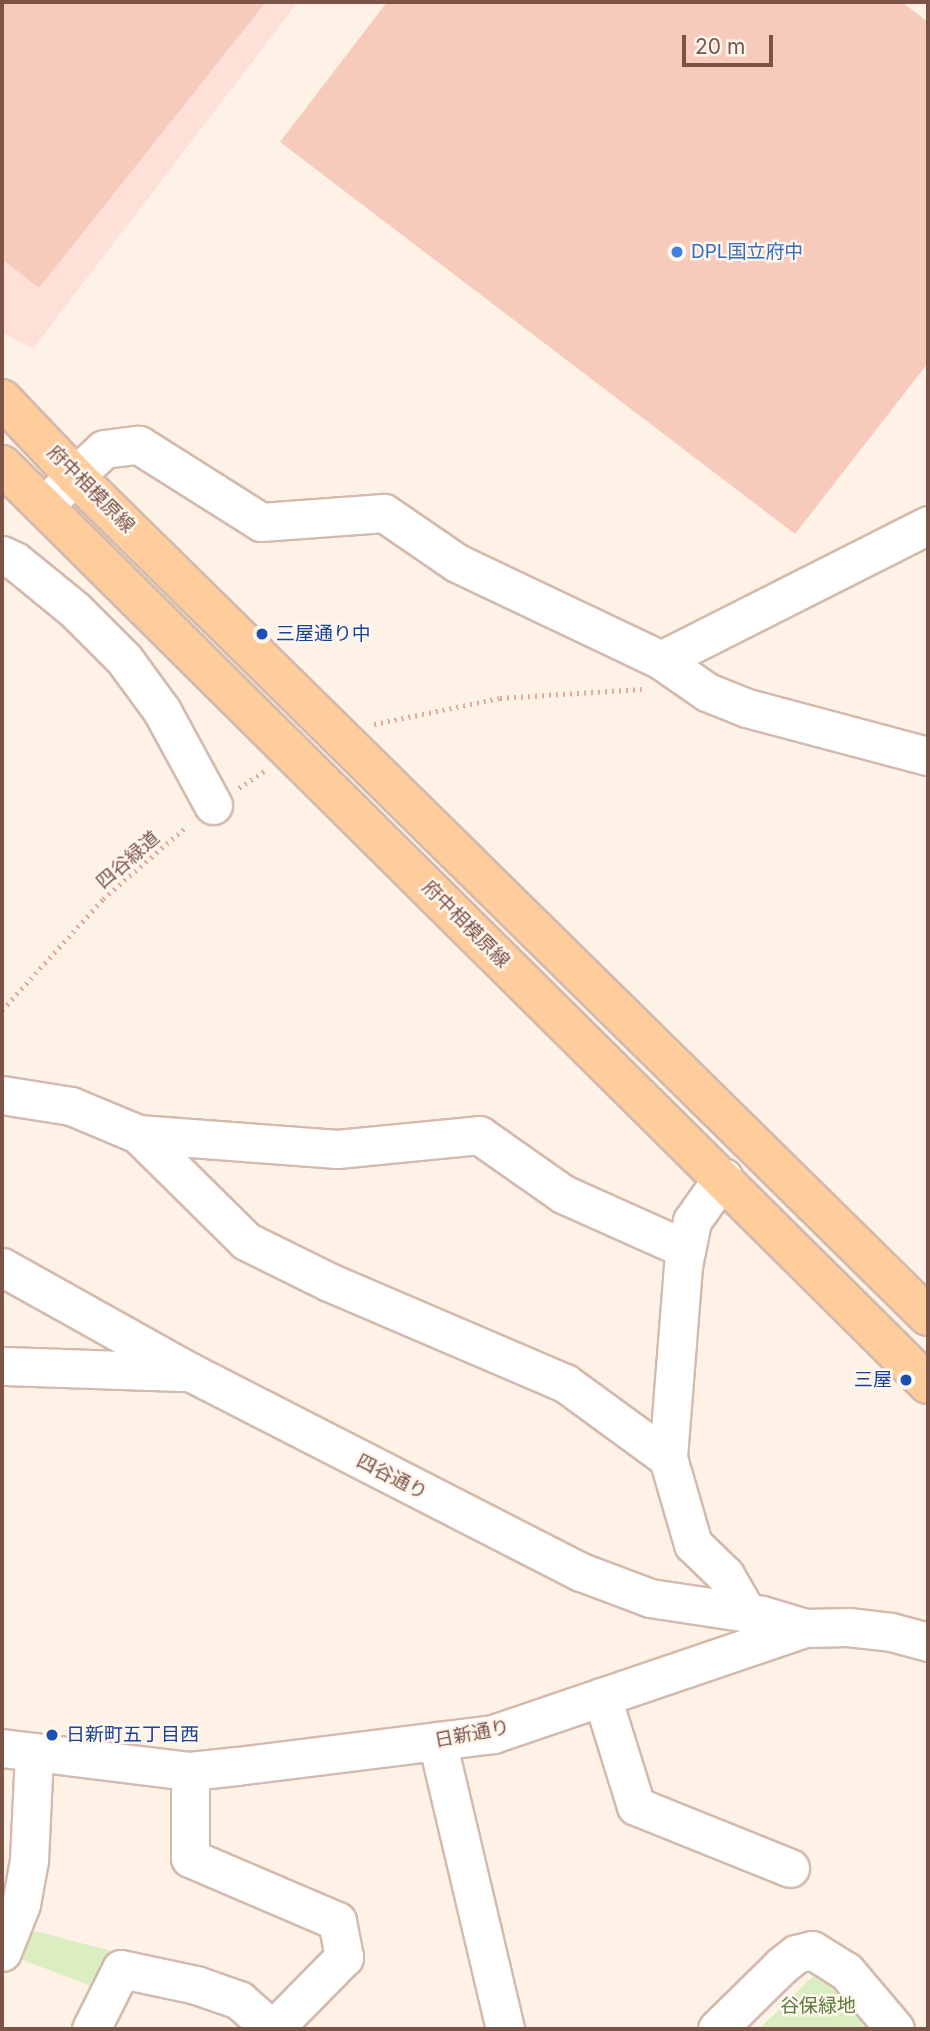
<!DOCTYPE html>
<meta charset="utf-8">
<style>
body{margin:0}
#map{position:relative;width:930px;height:2031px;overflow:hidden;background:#fef2e6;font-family:Inter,"Noto Sans JP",sans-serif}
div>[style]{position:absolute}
.commercial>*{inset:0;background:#ffe0d9}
.green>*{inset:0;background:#daeec2}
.building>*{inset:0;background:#f7cbbb}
.path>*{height:4.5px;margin-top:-2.25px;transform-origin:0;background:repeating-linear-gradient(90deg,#dcad9d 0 2px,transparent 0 7px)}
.roads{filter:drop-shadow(2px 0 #d4baad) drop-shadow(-2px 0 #d4baad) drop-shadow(0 2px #d4baad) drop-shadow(0 -2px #d4baad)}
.minor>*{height:37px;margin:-18.5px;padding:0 18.5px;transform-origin:18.5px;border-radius:18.5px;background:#fff}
.major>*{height:38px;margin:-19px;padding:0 19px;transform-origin:19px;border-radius:19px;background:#ffcd9c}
.dots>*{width:19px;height:19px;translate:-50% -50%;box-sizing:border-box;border:4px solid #fff6ee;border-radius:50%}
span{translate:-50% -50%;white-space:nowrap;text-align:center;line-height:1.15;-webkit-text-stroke:5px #fff6ee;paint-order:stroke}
.shop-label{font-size:19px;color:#366cbe}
.left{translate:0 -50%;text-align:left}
.street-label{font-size:19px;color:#7b5347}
.transit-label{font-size:19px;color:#164399}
.right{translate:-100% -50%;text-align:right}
.park-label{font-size:19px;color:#577c3c}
.frame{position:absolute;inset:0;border:4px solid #7b5347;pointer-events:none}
.scale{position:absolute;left:682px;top:35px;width:91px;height:32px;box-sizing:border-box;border:4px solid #7b5347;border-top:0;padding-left:9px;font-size:21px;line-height:24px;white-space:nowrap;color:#7b5347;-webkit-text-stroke:5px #fff6ee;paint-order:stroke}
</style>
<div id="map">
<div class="commercial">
<div style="clip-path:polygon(2px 2px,298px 2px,33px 349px,2px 332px)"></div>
</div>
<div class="green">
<div style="clip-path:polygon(24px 1928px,111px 1951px,94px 1987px,15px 1957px)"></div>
<div style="clip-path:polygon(812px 1977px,830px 1984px,868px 2029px,759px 2029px)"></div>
</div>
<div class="building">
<div style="clip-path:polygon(2px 2px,266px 2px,39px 288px,2px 259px)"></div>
<div style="clip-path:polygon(387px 2px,902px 2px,928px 22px,928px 363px,795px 534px,280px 142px)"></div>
</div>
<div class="path">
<div style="left:374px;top:724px;width:129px;rotate:-11.7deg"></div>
<div style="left:500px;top:698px;width:142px;rotate:-3.6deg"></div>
<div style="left:239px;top:788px;width:30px;rotate:-34deg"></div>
<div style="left:2px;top:1010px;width:150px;rotate:-47.7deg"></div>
<div style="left:103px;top:899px;width:111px;rotate:-41deg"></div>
</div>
<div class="roads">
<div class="minor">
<div style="left:43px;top:506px;width:83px;rotate:-43.1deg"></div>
<div style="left:104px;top:449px;width:35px;rotate:-7deg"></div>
<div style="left:139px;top:445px;width:144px;rotate:32.3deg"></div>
<div style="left:261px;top:522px;width:123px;rotate:-4.2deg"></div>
<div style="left:384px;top:513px;width:88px;rotate:34.4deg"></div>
<div style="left:457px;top:563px;width:226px;rotate:25.4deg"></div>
<div style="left:661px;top:660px;width:56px;rotate:34.8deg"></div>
<div style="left:707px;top:692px;width:43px;rotate:21.8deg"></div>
<div style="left:747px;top:708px;width:187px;rotate:14.9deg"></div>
<div style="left:2px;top:555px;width:14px;rotate:25deg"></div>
<div style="left:15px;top:561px;width:77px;rotate:39.2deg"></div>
<div style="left:75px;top:610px;width:69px;rotate:45deg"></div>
<div style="left:124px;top:659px;width:64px;rotate:53.8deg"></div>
<div style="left:162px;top:711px;width:107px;rotate:61.5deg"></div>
<div style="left:661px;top:660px;width:299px;rotate:-26.8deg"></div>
<div style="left:2px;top:1095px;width:70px;rotate:9.1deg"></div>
<div style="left:71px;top:1106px;width:73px;rotate:22.7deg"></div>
<div style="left:138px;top:1134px;width:152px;rotate:44.7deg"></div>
<div style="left:246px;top:1241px;width:93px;rotate:26.3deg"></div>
<div style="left:329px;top:1282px;width:257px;rotate:23.2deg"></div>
<div style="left:565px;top:1383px;width:127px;rotate:36.1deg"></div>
<div style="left:138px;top:1134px;width:200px;rotate:4.3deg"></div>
<div style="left:337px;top:1149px;width:143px;rotate:-5.6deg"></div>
<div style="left:479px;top:1135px;width:103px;rotate:35.1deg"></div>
<div style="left:563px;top:1194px;width:135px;rotate:24.1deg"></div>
<div style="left:723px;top:1177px;width:54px;rotate:125.2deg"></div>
<div style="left:692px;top:1221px;width:46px;rotate:101.3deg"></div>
<div style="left:683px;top:1266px;width:193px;rotate:94.5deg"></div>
<div style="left:668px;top:1458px;width:90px;rotate:73.8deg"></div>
<div style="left:693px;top:1544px;width:45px;rotate:44.1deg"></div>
<div style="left:725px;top:1575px;width:44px;rotate:59.9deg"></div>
<div style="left:2px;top:1267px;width:215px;rotate:29.2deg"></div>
<div style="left:190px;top:1372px;width:439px;rotate:27.1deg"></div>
<div style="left:581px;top:1572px;width:74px;rotate:20.6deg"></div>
<div style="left:650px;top:1598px;width:113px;rotate:8.6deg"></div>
<div style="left:762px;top:1615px;width:45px;rotate:16.8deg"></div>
<div style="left:2px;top:1366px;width:183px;rotate:1.9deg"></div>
<div style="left:602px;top:1697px;width:114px;rotate:72.7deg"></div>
<div style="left:636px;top:1806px;width:166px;rotate:21.9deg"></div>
<div style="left:437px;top:1741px;width:296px;rotate:76.7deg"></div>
<div style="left:2px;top:1748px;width:189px;rotate:7deg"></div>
<div style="left:190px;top:1771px;width:47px;rotate:-6.1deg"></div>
<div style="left:237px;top:1766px;width:258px;rotate:-7.1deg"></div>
<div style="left:493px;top:1734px;width:330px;rotate:-18.8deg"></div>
<div style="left:805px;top:1628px;width:43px;rotate:-1.3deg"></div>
<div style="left:848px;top:1627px;width:43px;rotate:6.6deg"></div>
<div style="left:891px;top:1632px;width:38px;rotate:15deg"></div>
<div style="left:190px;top:1771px;width:87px;rotate:90deg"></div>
<div style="left:190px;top:1858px;width:160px;rotate:23.2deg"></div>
<div style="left:337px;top:1921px;width:37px;rotate:79deg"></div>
<div style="left:344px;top:1957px;width:101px;rotate:134.6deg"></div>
<div style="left:2px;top:1952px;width:52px;rotate:-68.4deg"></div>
<div style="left:21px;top:1904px;width:45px;rotate:-79.7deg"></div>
<div style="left:29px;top:1860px;width:108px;rotate:-87.3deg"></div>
<div style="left:91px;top:2029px;width:67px;rotate:-63.4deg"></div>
<div style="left:121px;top:1969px;width:77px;rotate:12deg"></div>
<div style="left:196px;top:1985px;width:46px;rotate:19.2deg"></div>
<div style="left:239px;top:2000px;width:44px;rotate:41.3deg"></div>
<div style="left:717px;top:2029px;width:90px;rotate:-44.5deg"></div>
<div style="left:781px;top:1966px;width:19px;rotate:-39deg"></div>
<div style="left:796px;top:1954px;width:16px;rotate:-14deg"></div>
<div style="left:812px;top:1950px;width:40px;rotate:32deg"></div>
<div style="left:846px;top:1971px;width:76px;rotate:49.8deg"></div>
</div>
<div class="major">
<div style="left:2px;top:399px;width:108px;rotate:46.5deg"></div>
<div style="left:76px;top:477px;width:1196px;rotate:44.56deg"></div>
<div style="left:2px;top:465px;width:1305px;rotate:44.78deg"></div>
</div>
</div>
<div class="dots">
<div style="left:677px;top:252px;background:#3f7fe0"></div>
<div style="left:262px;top:634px;background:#1a4fb4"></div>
<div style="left:906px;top:1380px;background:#1a4fb4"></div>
<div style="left:52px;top:1735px;background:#1a4fb4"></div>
</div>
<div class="shop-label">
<span class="left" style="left:691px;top:252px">DPL国立府中</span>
</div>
<div class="street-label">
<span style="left:91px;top:489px;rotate:45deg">府中相模原線</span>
<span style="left:128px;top:860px;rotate:-41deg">四谷緑道</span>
<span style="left:466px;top:924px;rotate:45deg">府中相模原線</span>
<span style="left:392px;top:1477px;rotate:27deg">四谷通り</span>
<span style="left:472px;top:1734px;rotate:-11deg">日新通り</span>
</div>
<div class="transit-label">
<span class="left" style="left:276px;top:634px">三屋通り中</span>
<span class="right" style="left:892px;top:1380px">三屋</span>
<span class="left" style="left:66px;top:1735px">日新町五丁目西</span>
</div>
<div class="park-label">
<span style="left:818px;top:2006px">谷保緑地</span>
</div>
<div class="frame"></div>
<div class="scale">20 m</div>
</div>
